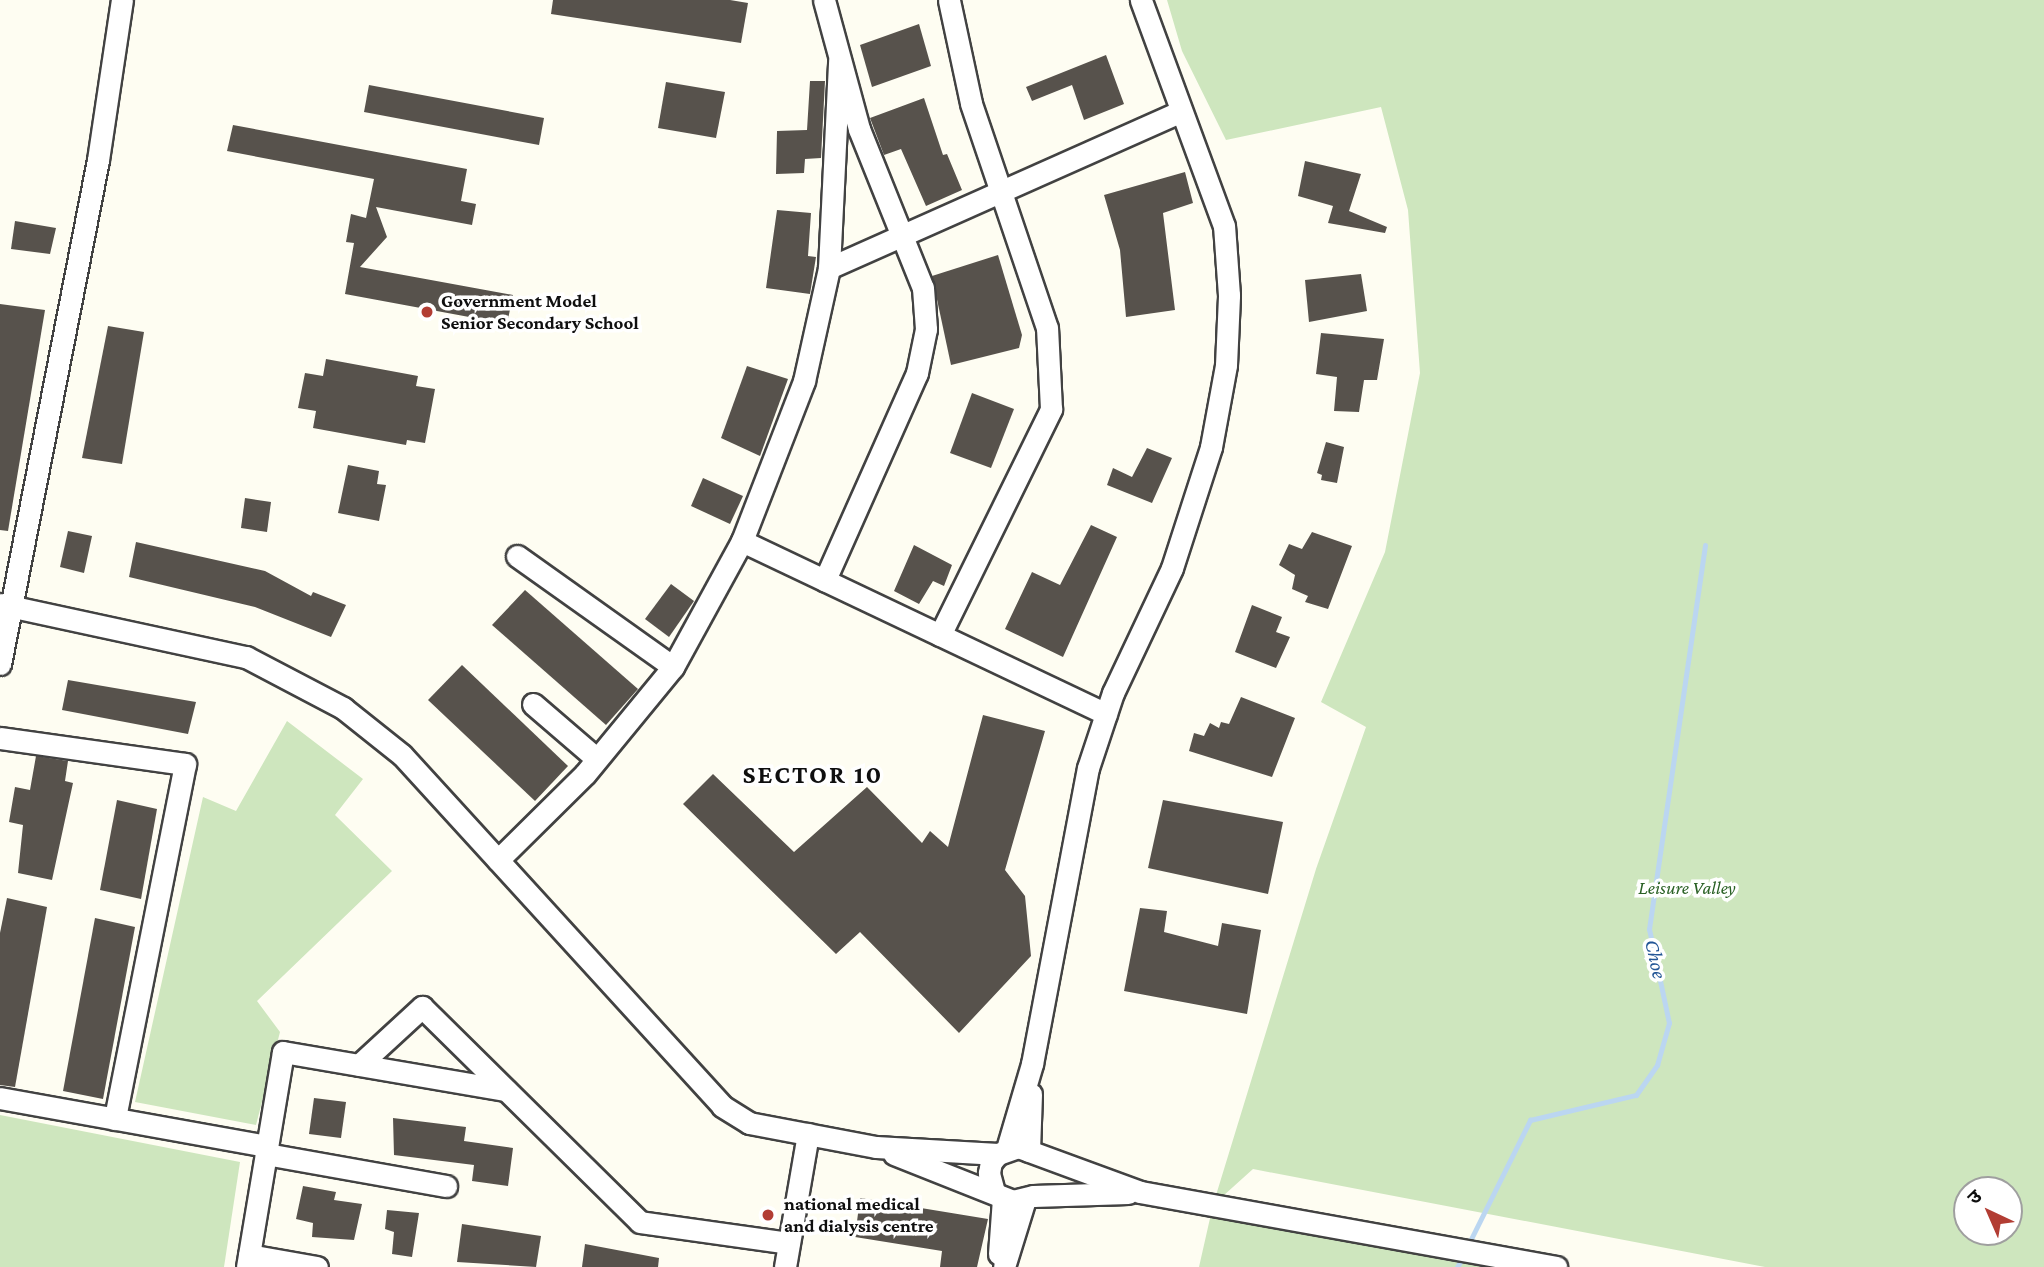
<!DOCTYPE html>
<meta charset="utf-8">
<style>
body{margin:0}
#map{position:relative;width:2044px;height:1267px;overflow:hidden;background:#fefdf2;font-family:"Crimson Pro","Noto Sans Devanagari",serif}
div>[style]{position:absolute}
.green>*{inset:0;background:#cee6be}
.stream>*{height:5px;margin:-2.5px;padding:0 2.5px;transform-origin:2.5px;border-radius:2.5px;background:#bbd6f1}
.building>*{inset:0;background:#57524c}
.roads{filter:drop-shadow(2px 0 #424242) drop-shadow(-2px 0 #424242) drop-shadow(0 2px #424242) drop-shadow(0 -2px #424242)}
.minor>*{height:21px;margin:-10.5px;padding:0 10.5px;transform-origin:10.5px;border-radius:10.5px;background:#fff}
.dots>*{width:19px;height:19px;translate:-50% -50%;box-sizing:border-box;border:4px solid #fff;border-radius:50%}
span{translate:-50% -50%;white-space:nowrap;text-align:center;line-height:1.15;-webkit-text-stroke:7px #fff;paint-order:stroke}
.poi-label{font-size:19px;color:#0f0f0f;font-weight:700}
.left{translate:0 -50%;text-align:left}
.park-label{font-size:19px;color:#2a6125;font-style:italic}
.water-label{font-size:21px;color:#235696;font-style:italic}
.district-label{font-size:26px;color:#0f0f0f;font-weight:700;letter-spacing:2px}
.north{position:absolute;left:1953px;top:1176px;width:70px;height:70px;box-sizing:border-box;background:#fff;border:2px solid #9f9f9f;border-radius:50%;rotate:316deg;font-size:19px;font-weight:700;line-height:28px;text-align:center;color:#0f0f0f}
.north::after{content:'';display:block;margin:auto;width:24px;height:32px;background:#b23d33;clip-path:polygon(50% 0,100% 100%,50% 72%,0 100%)}
</style>
<div id="map">
<div class="green">
<div style="clip-path:polygon(evenodd,1167px 0,2044px 0,2044px 1267px,1765px 1267px,1253px 1169px,1213px 1205px,1489px 1267px,1199px 1267px,1213px 1205px,1316px 869px,1366px 727px,1321px 702px,1385px 552px,1420px 373px,1408px 210px,1381px 107px,1226px 140px,1182px 51px,1167px 0,1967px 1190px,2009px 1190px,2009px 1232px,1967px 1232px,1967px 1190px)"></div>
<div style="clip-path:polygon(287px 721px,363px 779px,335px 815px,392px 871px,257px 1001px,280px 1032px,256px 1125px,135px 1102px,203px 797px,236px 811px)"></div>
<div style="clip-path:polygon(0 1115px,240px 1162px,224px 1267px,0 1267px)"></div>
</div>
<div class="stream">
<div style="left:1468px;top:1245px;width:140px;rotate:-63.6deg"></div>
<div style="left:1530px;top:1120px;width:109px;rotate:-13.3deg"></div>
<div style="left:1636px;top:1095px;width:37px;rotate:-55deg"></div>
<div style="left:1657px;top:1065px;width:44px;rotate:-74.1deg"></div>
<div style="left:1669px;top:1023px;width:96px;rotate:-102deg"></div>
<div style="left:1649px;top:929px;width:388px;rotate:-81.7deg"></div>
<div style="left:1457px;top:1267px;width:12px;rotate:-59deg"></div>
</div>
<div class="building">
<div style="clip-path:polygon(553px 0,730px 0,748px 3px,741px 43px,551px 14px)"></div>
<div style="clip-path:polygon(919px 24px,931px 66px,872px 87px,860px 45px)"></div>
<div style="clip-path:polygon(1106px 55px,1124px 104px,1084px 120px,1072px 85px,1032px 101px,1026px 87px)"></div>
<div style="clip-path:polygon(810px 81px,825px 81px,821px 158px,805px 159px,804px 173px,776px 174px,777px 131px,807px 130px)"></div>
<div style="clip-path:polygon(666px 82px,725px 92px,716px 138px,658px 128px)"></div>
<div style="clip-path:polygon(369px 85px,544px 118px,539px 145px,364px 112px)"></div>
<div style="clip-path:polygon(924px 98px,943px 155px,947px 154px,962px 190px,926px 206px,901px 149px,884px 155px,870px 118px)"></div>
<div style="clip-path:polygon(233px 125px,467px 169px,461px 201px,476px 204px,472px 225px,376px 207px,387px 237px,360px 267px,513px 295px,507px 324px,345px 294px,354px 243px,346px 242px,351px 214px,366px 218px,374px 179px,227px 151px)"></div>
<div style="clip-path:polygon(1305px 161px,1361px 174px,1349px 211px,1387px 227px,1385px 233px,1328px 223px,1333px 206px,1298px 196px)"></div>
<div style="clip-path:polygon(1185px 172px,1193px 203px,1163px 213px,1175px 310px,1126px 317px,1120px 250px,1104px 195px)"></div>
<div style="clip-path:polygon(777px 210px,811px 213px,808px 256px,816px 257px,810px 294px,766px 288px)"></div>
<div style="clip-path:polygon(15px 221px,56px 228px,50px 254px,11px 249px)"></div>
<div style="clip-path:polygon(998px 255px,1022px 335px,1019px 348px,951px 365px,932px 276px)"></div>
<div style="clip-path:polygon(1361px 274px,1367px 311px,1309px 322px,1305px 280px)"></div>
<div style="clip-path:polygon(0 304px,45px 310px,8px 531px,0 530px)"></div>
<div style="clip-path:polygon(108px 326px,144px 332px,122px 464px,82px 458px)"></div>
<div style="clip-path:polygon(1321px 333px,1384px 339px,1377px 380px,1364px 380px,1359px 412px,1334px 411px,1337px 377px,1316px 374px)"></div>
<div style="clip-path:polygon(326px 359px,418px 376px,416px 386px,435px 389px,425px 443px,407px 440px,406px 445px,313px 428px,316px 411px,298px 408px,305px 373px,323px 376px)"></div>
<div style="clip-path:polygon(747px 366px,788px 379px,760px 456px,721px 438px)"></div>
<div style="clip-path:polygon(972px 393px,1014px 409px,991px 468px,950px 453px)"></div>
<div style="clip-path:polygon(1326px 442px,1344px 447px,1337px 483px,1321px 480px,1322px 475px,1317px 473px)"></div>
<div style="clip-path:polygon(1147px 448px,1172px 458px,1152px 503px,1107px 485px,1113px 468px,1132px 477px)"></div>
<div style="clip-path:polygon(348px 465px,379px 471px,377px 484px,386px 485px,379px 521px,338px 513px)"></div>
<div style="clip-path:polygon(703px 478px,743px 496px,730px 524px,691px 506px)"></div>
<div style="clip-path:polygon(245px 498px,271px 502px,267px 532px,241px 528px)"></div>
<div style="clip-path:polygon(1091px 525px,1117px 537px,1063px 657px,1005px 629px,1032px 572px,1060px 585px)"></div>
<div style="clip-path:polygon(68px 531px,92px 536px,84px 573px,60px 567px)"></div>
<div style="clip-path:polygon(1312px 532px,1352px 546px,1328px 609px,1305px 602px,1308px 596px,1292px 589px,1295px 575px,1279px 565px,1289px 544px,1302px 549px)"></div>
<div style="clip-path:polygon(136px 542px,265px 571px,311px 596px,313px 592px,346px 605px,331px 637px,255px 607px,129px 577px)"></div>
<div style="clip-path:polygon(914px 545px,952px 565px,944px 586px,933px 581px,919px 604px,894px 591px)"></div>
<div style="clip-path:polygon(671px 584px,694px 601px,669px 637px,645px 619px)"></div>
<div style="clip-path:polygon(525px 590px,638px 689px,606px 725px,492px 625px)"></div>
<div style="clip-path:polygon(1252px 605px,1282px 617px,1276px 632px,1290px 637px,1276px 668px,1235px 652px)"></div>
<div style="clip-path:polygon(462px 665px,568px 766px,535px 801px,428px 700px)"></div>
<div style="clip-path:polygon(68px 680px,196px 702px,188px 734px,62px 710px)"></div>
<div style="clip-path:polygon(1241px 697px,1295px 718px,1272px 777px,1189px 751px,1194px 733px,1204px 736px,1210px 723px,1219px 728px,1221px 722px,1229px 724px)"></div>
<div style="clip-path:polygon(983px 715px,1045px 731px,1005px 870px,1025px 896px,1031px 956px,959px 1033px,860px 932px,836px 954px,683px 804px,713px 774px,794px 852px,867px 787px,922px 843px,930px 831px,948px 847px)"></div>
<div style="clip-path:polygon(36px 756px,68px 761px,65px 781px,73px 783px,52px 880px,18px 873px,23px 825px,9px 822px,15px 787px,30px 790px)"></div>
<div style="clip-path:polygon(117px 800px,157px 809px,141px 899px,100px 890px)"></div>
<div style="clip-path:polygon(1163px 800px,1283px 822px,1268px 894px,1148px 868px)"></div>
<div style="clip-path:polygon(7px 898px,47px 907px,15px 1087px,0 1085px,0 933px)"></div>
<div style="clip-path:polygon(1140px 908px,1167px 911px,1164px 932px,1218px 946px,1222px 923px,1261px 930px,1247px 1014px,1124px 991px)"></div>
<div style="clip-path:polygon(95px 918px,135px 927px,103px 1099px,63px 1091px)"></div>
<div style="clip-path:polygon(314px 1098px,346px 1102px,341px 1138px,309px 1134px)"></div>
<div style="clip-path:polygon(393px 1118px,466px 1127px,464px 1141px,513px 1148px,508px 1186px,472px 1181px,474px 1165px,394px 1155px)"></div>
<div style="clip-path:polygon(303px 1186px,336px 1192px,334px 1200px,362px 1204px,354px 1240px,312px 1237px,313px 1223px,296px 1219px)"></div>
<div style="clip-path:polygon(860px 1198px,988px 1219px,977px 1267px,940px 1267px,942px 1251px,855px 1237px)"></div>
<div style="clip-path:polygon(387px 1210px,419px 1213px,412px 1257px,392px 1254px,394px 1232px,385px 1229px)"></div>
<div style="clip-path:polygon(462px 1224px,541px 1236px,536px 1267px,457px 1262px)"></div>
<div style="clip-path:polygon(585px 1244px,659px 1258px,658px 1267px,582px 1267px)"></div>
</div>
<div class="roads">
<div class="minor">
<div style="left:824px;top:0;width:134px;rotate:74.8deg"></div>
<div style="left:859px;top:129px;width:171px;rotate:68.1deg"></div>
<div style="left:923px;top:288px;width:41px;rotate:85.8deg"></div>
<div style="left:926px;top:329px;width:45px;rotate:101.6deg"></div>
<div style="left:917px;top:373px;width:227px;rotate:114deg"></div>
<div style="left:829px;top:268px;width:385px;rotate:-24deg"></div>
<div style="left:742px;top:541px;width:403px;rotate:25.4deg"></div>
<div style="left:517px;top:556px;width:191px;rotate:35.4deg"></div>
<div style="left:0;top:604px;width:252px;rotate:12.2deg"></div>
<div style="left:246px;top:657px;width:110px;rotate:27.7deg"></div>
<div style="left:343px;top:708px;width:75px;rotate:38.5deg"></div>
<div style="left:402px;top:755px;width:475px;rotate:47.6deg"></div>
<div style="left:722px;top:1106px;width:32px;rotate:32deg"></div>
<div style="left:749px;top:1123px;width:129px;rotate:10.7deg"></div>
<div style="left:876px;top:1147px;width:122px;rotate:3.3deg"></div>
<div style="left:940px;top:635px;width:252px;rotate:-63.8deg"></div>
<div style="left:1051px;top:409px;width:81px;rotate:-92.8deg"></div>
<div style="left:1047px;top:328px;width:237px;rotate:-108.7deg"></div>
<div style="left:971px;top:103px;width:105px;rotate:-102.1deg"></div>
<div style="left:0;top:664px;width:513px;rotate:-79deg"></div>
<div style="left:98px;top:160px;width:162px;rotate:-81.5deg"></div>
<div style="left:533px;top:704px;width:84px;rotate:40.7deg"></div>
<div style="left:0;top:738px;width:187px;rotate:8deg"></div>
<div style="left:185px;top:764px;width:362px;rotate:101.2deg"></div>
<div style="left:498px;top:860px;width:122px;rotate:-44.7deg"></div>
<div style="left:585px;top:774px;width:139px;rotate:-50.6deg"></div>
<div style="left:673px;top:667px;width:144px;rotate:-61.3deg"></div>
<div style="left:742px;top:541px;width:172px;rotate:-68.8deg"></div>
<div style="left:804px;top:381px;width:116px;rotate:-77.5deg"></div>
<div style="left:829px;top:268px;width:208px;rotate:-87.2deg"></div>
<div style="left:359px;top:1065px;width:86px;rotate:-42.6deg"></div>
<div style="left:422px;top:1007px;width:306px;rotate:44.6deg"></div>
<div style="left:640px;top:1222px;width:150px;rotate:8deg"></div>
<div style="left:0;top:1098px;width:271px;rotate:10.2deg"></div>
<div style="left:1007px;top:1149px;width:89px;rotate:-73.6deg"></div>
<div style="left:1032px;top:1064px;width:301px;rotate:-79.3deg"></div>
<div style="left:1088px;top:768px;width:79px;rotate:-71.6deg"></div>
<div style="left:1113px;top:693px;width:138px;rotate:-64.7deg"></div>
<div style="left:1172px;top:568px;width:127px;rotate:-72.1deg"></div>
<div style="left:1211px;top:447px;width:83px;rotate:-79.6deg"></div>
<div style="left:1226px;top:365px;width:70px;rotate:-87.5deg"></div>
<div style="left:1229px;top:295px;width:69px;rotate:-94.1deg"></div>
<div style="left:1224px;top:226px;width:241px;rotate:-110.2deg"></div>
<div style="left:1029px;top:1151px;width:57px;rotate:-88deg"></div>
<div style="left:266px;top:1154px;width:183px;rotate:10.1deg"></div>
<div style="left:894px;top:1154px;width:128px;rotate:21.6deg"></div>
<div style="left:1013px;top:1201px;width:21px;rotate:-14deg"></div>
<div style="left:1033px;top:1196px;width:95px;rotate:-1.8deg"></div>
<div style="left:994px;top:1192px;width:20px;rotate:-105deg"></div>
<div style="left:989px;top:1173px;width:11px;rotate:-80deg"></div>
<div style="left:991px;top:1162px;width:11px;rotate:-49deg"></div>
<div style="left:998px;top:1154px;width:21px;rotate:-19deg"></div>
<div style="left:1018px;top:1147px;width:130px;rotate:20.2deg"></div>
<div style="left:1140px;top:1192px;width:423px;rotate:10.2deg"></div>
<div style="left:999px;top:1254px;width:56px;rotate:-85.9deg"></div>
<div style="left:249px;top:1255px;width:69px;rotate:10deg"></div>
<div style="left:247px;top:1267px;width:218px;rotate:-80.5deg"></div>
<div style="left:283px;top:1052px;width:226px;rotate:9.7deg"></div>
<div style="left:785px;top:1267px;width:135px;rotate:-80.2deg"></div>
<div style="left:1004px;top:1267px;width:71px;rotate:-72.8deg"></div>
</div>
</div>
<div class="dots">
<div style="left:427px;top:312px;background:#b23d33"></div>
<div style="left:768px;top:1215px;background:#b23d33"></div>
</div>
<div class="poi-label">
<span class="left" style="left:441px;top:312px">Government Model<br>Senior Secondary School</span>
<span class="left" style="left:784px;top:1215px">national medical<br>and dialysis centre</span>
</div>
<div class="park-label">
<span style="left:1687px;top:888px">Leisure Valley</span>
</div>
<div class="water-label">
<span style="left:1656px;top:959px;rotate:78deg">Choe</span>
</div>
<div class="district-label">
<span style="left:813px;top:775px">SECTOR 10</span>
</div>
<div class="north">उ</div>
</div>
